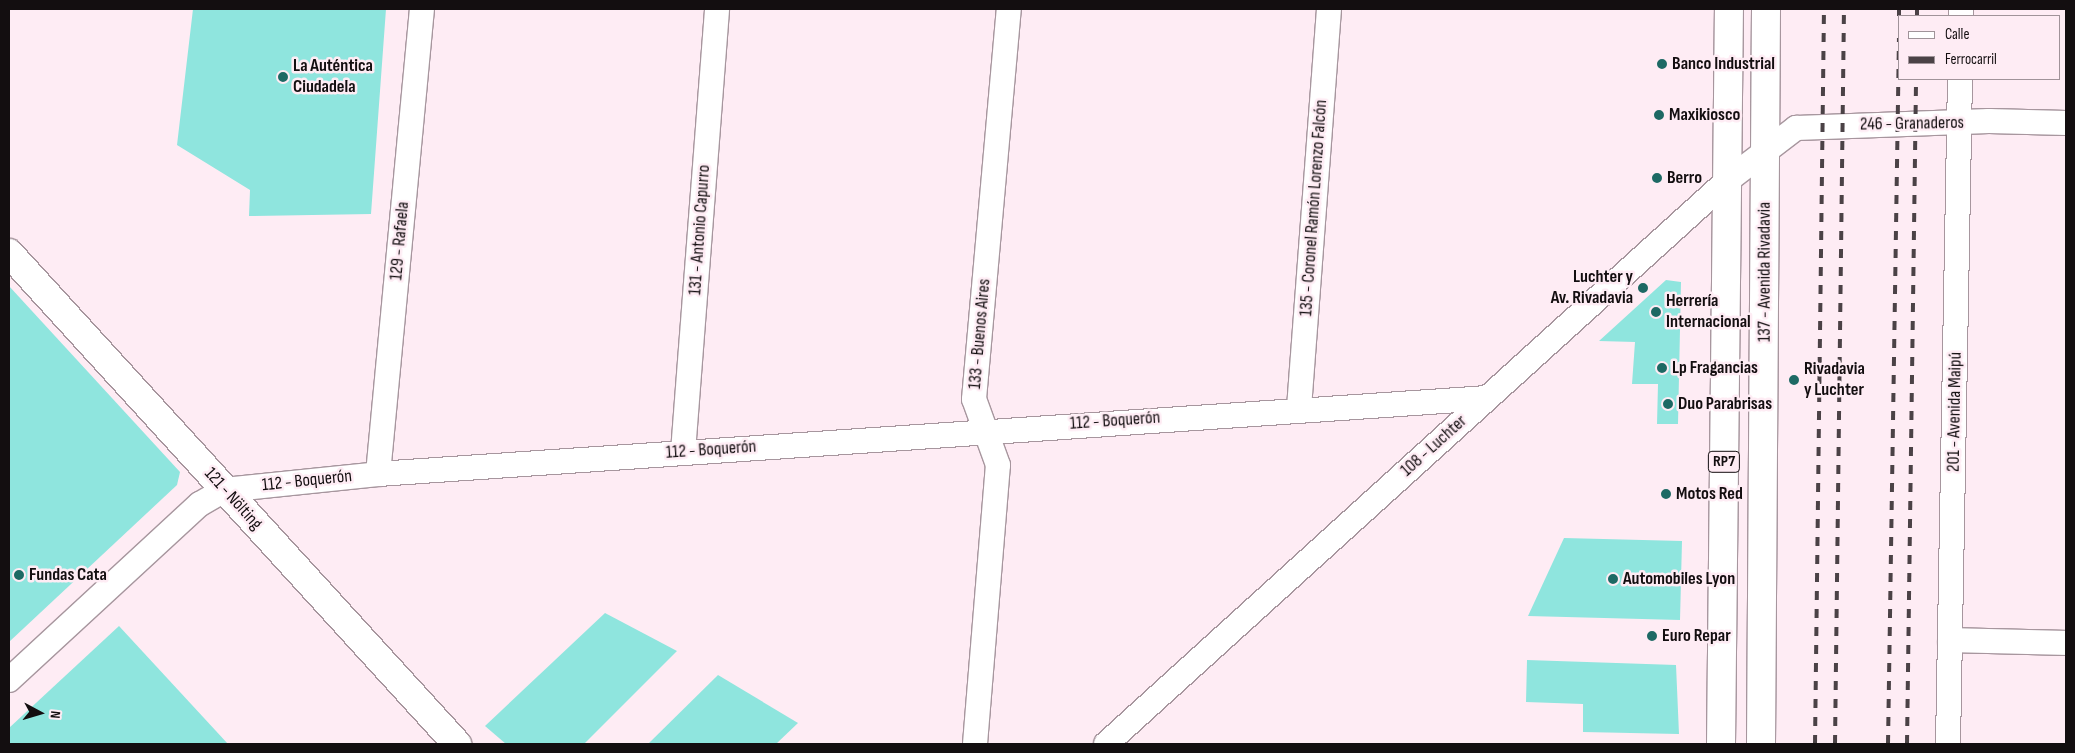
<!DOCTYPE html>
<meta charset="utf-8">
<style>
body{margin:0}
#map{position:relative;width:2075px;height:753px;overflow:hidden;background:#feecf4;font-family:"Sofia Sans Condensed",sans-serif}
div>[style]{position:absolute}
.building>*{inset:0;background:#8fe5de}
.roads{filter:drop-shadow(1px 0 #a7969e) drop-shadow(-1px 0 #a7969e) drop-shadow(0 1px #a7969e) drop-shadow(0 -1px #a7969e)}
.street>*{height:24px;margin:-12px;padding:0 12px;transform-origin:12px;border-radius:12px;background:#fff}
.secondary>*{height:28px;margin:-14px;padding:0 14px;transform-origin:14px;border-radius:14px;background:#fff}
.primary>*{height:28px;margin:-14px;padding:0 14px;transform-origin:14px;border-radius:14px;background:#fff}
.rail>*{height:4px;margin-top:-2px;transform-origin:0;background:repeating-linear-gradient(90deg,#4b4246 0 9px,transparent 0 18px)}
.dots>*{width:14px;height:14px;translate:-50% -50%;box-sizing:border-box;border:2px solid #feecf4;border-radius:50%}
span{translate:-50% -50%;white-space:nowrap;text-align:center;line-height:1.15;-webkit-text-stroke:5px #feecf4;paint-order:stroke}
.shield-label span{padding:1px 4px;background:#feecf4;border:1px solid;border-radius:4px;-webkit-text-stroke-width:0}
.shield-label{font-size:16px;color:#130e10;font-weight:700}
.poi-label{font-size:18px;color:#130e10;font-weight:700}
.left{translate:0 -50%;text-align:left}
.right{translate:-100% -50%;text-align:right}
.street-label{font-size:18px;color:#130e10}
.frame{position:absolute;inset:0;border:10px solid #130e10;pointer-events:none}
.legend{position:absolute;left:1898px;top:15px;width:162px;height:65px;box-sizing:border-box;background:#feecf4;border:1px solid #a09399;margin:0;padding:6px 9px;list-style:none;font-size:15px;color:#130e10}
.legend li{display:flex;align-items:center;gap:10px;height:25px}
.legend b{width:25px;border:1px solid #a09399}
.north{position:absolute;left:15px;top:688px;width:50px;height:50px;-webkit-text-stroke:4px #feecf4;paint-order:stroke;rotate:96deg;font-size:14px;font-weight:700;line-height:20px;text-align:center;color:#130e10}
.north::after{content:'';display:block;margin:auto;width:18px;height:22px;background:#130e10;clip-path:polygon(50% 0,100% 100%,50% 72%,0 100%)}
</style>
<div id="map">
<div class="building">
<div style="clip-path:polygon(193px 9px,386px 9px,371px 214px,249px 216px,250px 190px,177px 145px)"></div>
<div style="clip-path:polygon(1666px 280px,1681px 282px,1678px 424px,1657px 424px,1658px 384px,1632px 384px,1635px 342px,1599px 341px)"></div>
<div style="clip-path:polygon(9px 286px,180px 472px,177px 485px,9px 642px)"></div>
<div style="clip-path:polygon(1564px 538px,1682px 541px,1680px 620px,1528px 616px)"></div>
<div style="clip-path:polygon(605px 613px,677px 651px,584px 744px,506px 744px,485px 726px)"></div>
<div style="clip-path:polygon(119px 626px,228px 744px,9px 744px,9px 728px)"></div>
<div style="clip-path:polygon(1527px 660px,1676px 665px,1679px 734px,1583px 732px,1583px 704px,1526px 702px)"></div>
<div style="clip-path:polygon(718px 675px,798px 723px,776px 744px,648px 744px)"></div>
</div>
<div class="roads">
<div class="street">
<div style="left:1961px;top:16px;width:7px;rotate:-90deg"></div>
<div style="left:1299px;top:408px;width:400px;rotate:-85.7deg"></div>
<div style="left:683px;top:452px;width:444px;rotate:-85.6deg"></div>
<div style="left:378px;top:474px;width:467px;rotate:-84.6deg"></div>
<div style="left:1950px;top:640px;width:116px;rotate:1.5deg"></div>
<div style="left:9px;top:680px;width:260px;rotate:-42.7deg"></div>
<div style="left:200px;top:504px;width:28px;rotate:-30deg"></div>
<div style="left:224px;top:490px;width:155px;rotate:-5.9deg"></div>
<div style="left:378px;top:474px;width:1111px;rotate:-3.92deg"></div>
<div style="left:975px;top:744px;width:280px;rotate:-85.3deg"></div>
<div style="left:998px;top:465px;width:70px;rotate:-110deg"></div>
<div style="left:974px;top:399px;width:392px;rotate:-84.9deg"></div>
<div style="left:1106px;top:744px;width:840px;rotate:-42.2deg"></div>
<div style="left:1728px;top:180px;width:86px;rotate:-37.4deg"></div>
<div style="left:1796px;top:128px;width:193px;rotate:-2.1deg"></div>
<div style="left:1989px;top:121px;width:77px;rotate:1.5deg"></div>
<div style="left:1948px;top:744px;width:665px;rotate:-88.97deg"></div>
</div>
<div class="secondary">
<div style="left:9px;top:253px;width:665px;rotate:47.62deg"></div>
</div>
<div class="primary">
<div style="left:1721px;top:744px;width:735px;rotate:-89.38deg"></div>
<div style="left:1761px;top:744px;width:735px;rotate:-89.61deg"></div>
</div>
</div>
<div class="rail">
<div style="left:1899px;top:16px;width:7px;rotate:-90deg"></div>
<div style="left:1917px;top:16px;width:7px;rotate:-90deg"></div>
<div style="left:1815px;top:744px;width:735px;rotate:-89.3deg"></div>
<div style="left:1835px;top:744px;width:735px;rotate:-89.3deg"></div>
<div style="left:1888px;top:744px;width:706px;rotate:-89.11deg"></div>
<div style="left:1907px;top:744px;width:665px;rotate:-89.22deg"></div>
</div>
<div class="dots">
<div style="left:1662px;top:64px;background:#1d6964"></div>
<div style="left:283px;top:77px;background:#1d6964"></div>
<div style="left:1659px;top:115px;background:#1d6964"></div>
<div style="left:1657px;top:178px;background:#1d6964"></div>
<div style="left:1643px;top:288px;background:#1d6964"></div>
<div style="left:1656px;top:312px;background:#1d6964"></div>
<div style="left:1662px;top:368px;background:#1d6964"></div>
<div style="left:1794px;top:380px;background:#1d6964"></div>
<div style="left:1668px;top:404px;background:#1d6964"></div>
<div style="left:1666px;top:494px;background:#1d6964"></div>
<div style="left:19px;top:575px;background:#1d6964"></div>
<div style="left:1613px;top:579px;background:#1d6964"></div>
<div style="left:1652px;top:636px;background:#1d6964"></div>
</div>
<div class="shield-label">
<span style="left:1724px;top:462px">RP7</span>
</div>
<div class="poi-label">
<span class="left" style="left:1672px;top:64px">Banco Industrial</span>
<span class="left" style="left:293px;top:77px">La Auténtica<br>Ciudadela</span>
<span class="left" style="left:1669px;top:115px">Maxikiosco</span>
<span class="left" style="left:1667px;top:178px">Berro</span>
<span class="right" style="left:1633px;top:288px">Luchter y<br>Av. Rivadavia</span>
<span class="left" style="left:1666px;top:312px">Herrería<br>Internacional</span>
<span class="left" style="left:1672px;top:368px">Lp Fragancias</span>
<span class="left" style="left:1804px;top:380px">Rivadavia<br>y Luchter</span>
<span class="left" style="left:1678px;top:404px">Duo Parabrisas</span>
<span class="left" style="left:1676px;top:494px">Motos Red</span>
<span class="left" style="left:29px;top:575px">Fundas Cata</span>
<span class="left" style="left:1623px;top:579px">Automobiles Lyon</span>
<span class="left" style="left:1662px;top:636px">Euro Repar</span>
</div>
<div class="street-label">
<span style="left:1912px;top:124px;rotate:-1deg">246 - Granaderos</span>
<span style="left:1314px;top:208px;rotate:-86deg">135 - Coronel Ramón Lorenzo Falcón</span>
<span style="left:700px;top:230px;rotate:-86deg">131 - Antonio Capurro</span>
<span style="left:400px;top:241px;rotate:-85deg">129 - Rafaela</span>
<span style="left:1765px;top:272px;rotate:-90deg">137 - Avenida Rivadavia</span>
<span style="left:980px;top:334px;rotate:-85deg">133 - Buenos Aires</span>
<span style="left:1955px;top:412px;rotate:-89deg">201 - Avenida Maipú</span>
<span style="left:1115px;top:421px;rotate:-4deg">112 - Boquerón</span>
<span style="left:1434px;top:446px;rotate:-42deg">108 - Luchter</span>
<span style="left:711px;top:450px;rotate:-4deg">112 - Boquerón</span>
<span style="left:307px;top:481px;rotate:-6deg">112 - Boquerón</span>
<span style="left:233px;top:499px;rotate:48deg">121 - Nölting</span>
</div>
<div class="frame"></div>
<ul class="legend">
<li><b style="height:6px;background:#fff"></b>Calle</li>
<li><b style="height:6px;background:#4b4246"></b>Ferrocarril</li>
</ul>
<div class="north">N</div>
</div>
